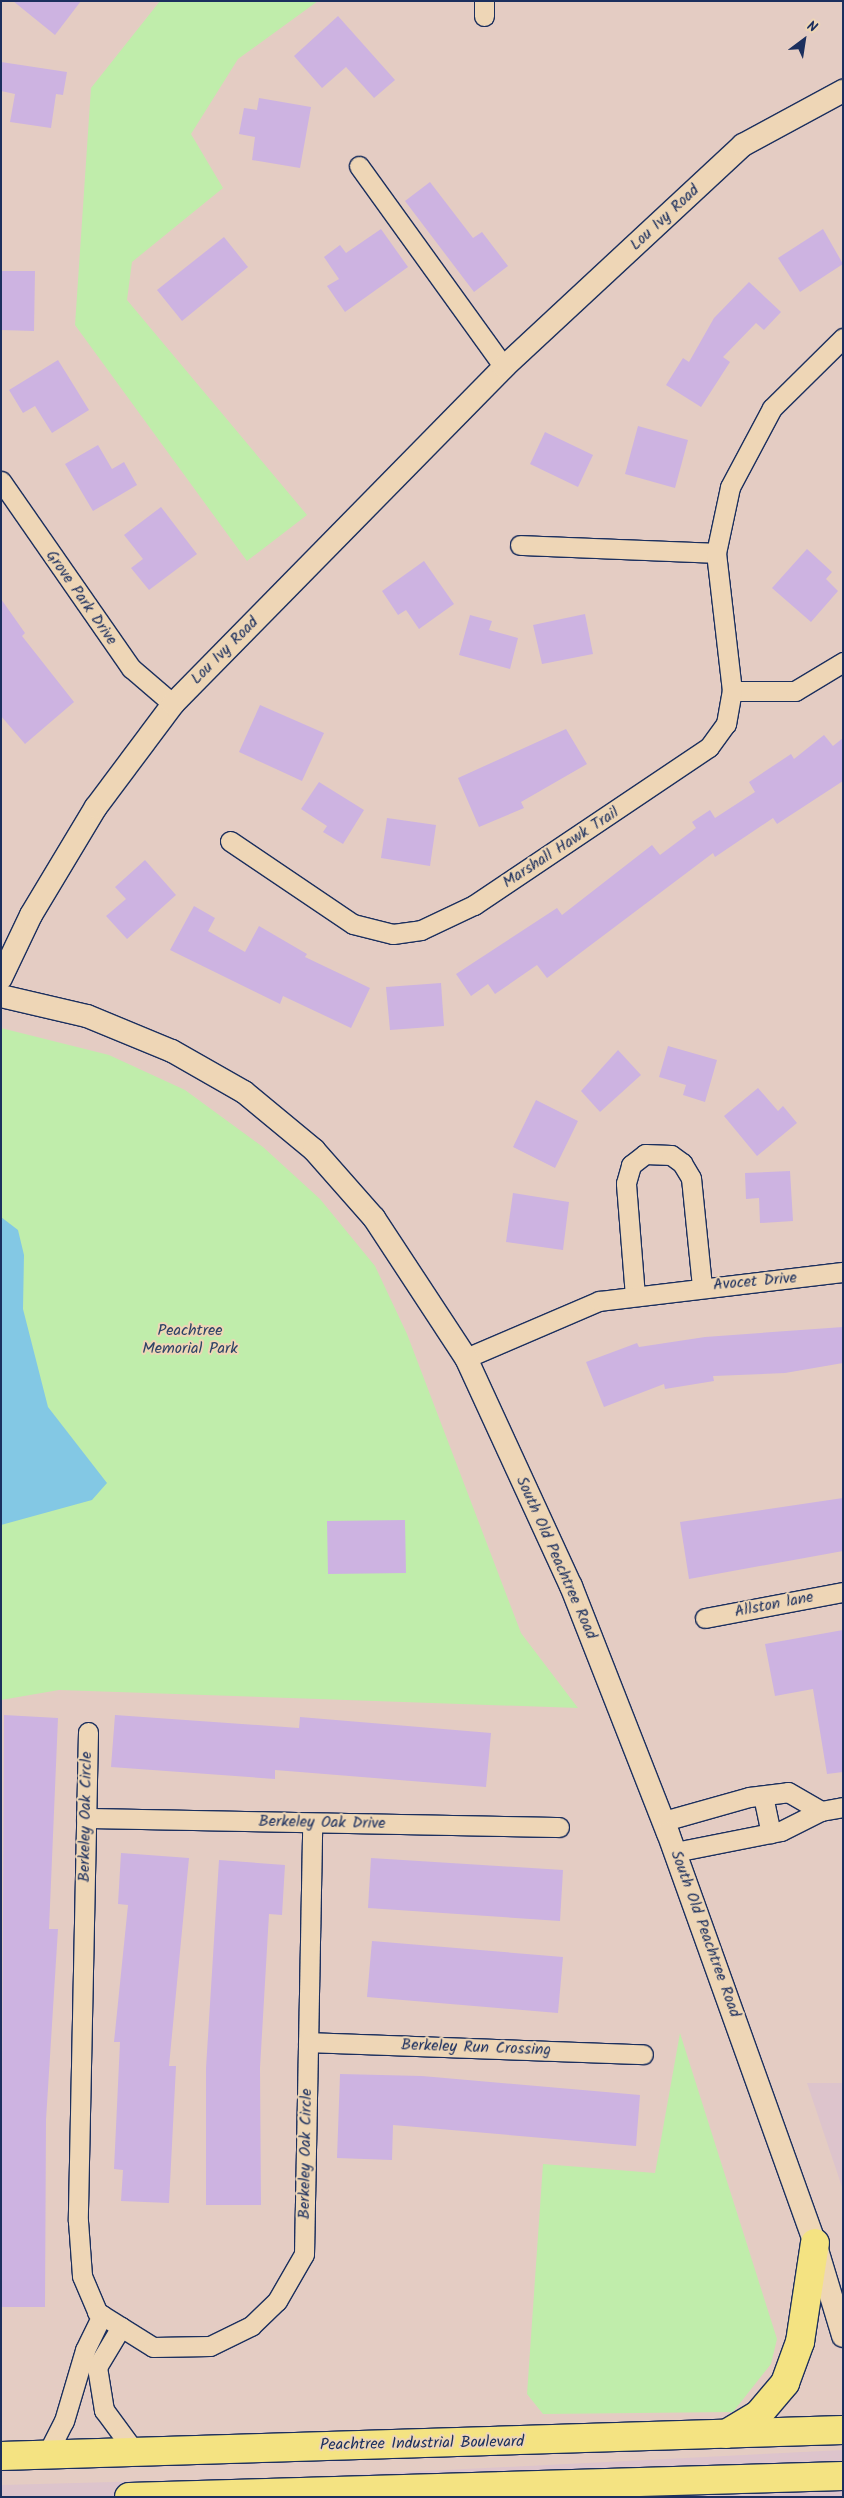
<!DOCTYPE html>
<style>
body{margin:0}
#map{position:relative;width:844px;height:2498px;overflow:hidden;background:#e4ccc3;font-family:Kalam,sans-serif}
div>[style]{position:absolute}
.built>*{inset:0;background:#ddc4cc}
.green>*{inset:0;background:#c0edab}
.water>*{inset:0;background:#83c8e4}
.building>*{inset:0;background:#cdb3e1}
.roads{filter:drop-shadow(1px 0 #1b2f5e) drop-shadow(-1px 0 #1b2f5e) drop-shadow(0 1px #1b2f5e) drop-shadow(0 -1px #1b2f5e)}
.minor>*{height:19px;margin:-9.5px;padding:0 9.5px;transform-origin:9.5px;border-radius:9.5px;background:#eed6b6}
.tertiary>*{height:22px;margin:-11px;padding:0 11px;transform-origin:11px;border-radius:11px;background:#eed6b6}
.trunk>*{height:28px;margin:-14px;padding:0 14px;transform-origin:14px;border-radius:14px;background:#f4e382}
span{translate:-50% -50%;white-space:nowrap;text-align:center;line-height:1.15;-webkit-text-stroke:4px #eed6b6;paint-order:stroke}
.street-label{font-size:16px;color:#1b2f5e}
.park-label{font-size:16px;color:#2c4266}
.frame{position:absolute;inset:0;border:2px solid #1b2f5e;pointer-events:none}
.north{position:absolute;left:779px;top:15px;width:50px;height:50px;-webkit-text-stroke:4px #eed6b6;paint-order:stroke;rotate:31deg;font-size:14px;font-weight:700;line-height:20px;text-align:center;color:#1b2f5e}
.north::after{content:'';display:block;margin:auto;width:18px;height:22px;background:#1b2f5e;clip-path:polygon(50% 0,100% 100%,50% 72%,0 100%)}
</style>
<div id="map">
<div class="built">
<div style="clip-path:polygon(807px 2083px,843px 2083px,843px 2190px)"></div>
<div style="clip-path:polygon(843px 2450px,843px 2497px,1px 2497px,1px 2485px,307px 2477px)"></div>
</div>
<div class="green">
<div style="clip-path:polygon(160px 1px,318px 1px,238px 59px,191px 134px,223px 188px,132px 262px,127px 300px,307px 515px,247px 561px,75px 325px,91px 88px)"></div>
<div style="clip-path:polygon(1px 1028px,109px 1055px,185px 1090px,263px 1147px,320px 1199px,375px 1266px,407px 1334px,521px 1633px,578px 1708px,59px 1690px,1px 1700px)"></div>
<div style="clip-path:polygon(680px 2033px,777px 2339px,771px 2364px,733px 2412px,543px 2414px,527px 2394px,543px 2164px,655px 2173px)"></div>
</div>
<div class="water">
<div style="clip-path:polygon(1px 1217px,18px 1230px,24px 1255px,23px 1309px,48px 1407px,107px 1483px,92px 1500px,1px 1525px)"></div>
</div>
<div class="building">
<div style="clip-path:polygon(13px 1px,81px 1px,55px 35px)"></div>
<div style="clip-path:polygon(338px 16px,395px 80px,374px 98px,346px 67px,322px 88px,294px 56px)"></div>
<div style="clip-path:polygon(1px 62px,67px 72px,63px 95px,56px 94px,51px 128px,10px 122px,15px 94px,1px 91px)"></div>
<div style="clip-path:polygon(259px 98px,311px 107px,300px 168px,252px 160px,255px 137px,239px 134px,244px 108px,257px 110px)"></div>
<div style="clip-path:polygon(430px 182px,473px 238px,482px 232px,508px 266px,474px 292px,405px 201px)"></div>
<div style="clip-path:polygon(381px 229px,408px 267px,345px 312px,327px 286px,339px 279px,324px 257px,340px 245px,346px 253px)"></div>
<div style="clip-path:polygon(823px 229px,843px 264px,800px 292px,778px 258px)"></div>
<div style="clip-path:polygon(224px 237px,248px 267px,182px 321px,157px 290px)"></div>
<div style="clip-path:polygon(1px 271px,35px 271px,34px 331px,1px 330px)"></div>
<div style="clip-path:polygon(749px 282px,781px 312px,764px 330px,756px 323px,723px 357px,730px 362px,701px 407px,666px 385px,683px 358px,689px 362px,714px 318px)"></div>
<div style="clip-path:polygon(58px 360px,89px 410px,52px 433px,35px 406px,23px 413px,9px 390px)"></div>
<div style="clip-path:polygon(638px 426px,688px 440px,675px 488px,625px 474px)"></div>
<div style="clip-path:polygon(545px 432px,593px 455px,578px 487px,530px 464px)"></div>
<div style="clip-path:polygon(98px 445px,112px 469px,124px 462px,137px 485px,93px 511px,65px 464px)"></div>
<div style="clip-path:polygon(161px 507px,197px 554px,149px 590px,131px 568px,143px 559px,124px 535px)"></div>
<div style="clip-path:polygon(807px 549px,832px 572px,826px 579px,838px 591px,811px 622px,772px 588px)"></div>
<div style="clip-path:polygon(424px 561px,454px 604px,419px 629px,406px 610px,398px 615px,382px 591px)"></div>
<div style="clip-path:polygon(1px 599px,25px 633px,22px 636px,74px 702px,25px 744px,1px 716px)"></div>
<div style="clip-path:polygon(585px 614px,593px 654px,542px 664px,533px 625px)"></div>
<div style="clip-path:polygon(470px 615px,492px 621px,489px 630px,518px 638px,510px 669px,459px 655px)"></div>
<div style="clip-path:polygon(260px 705px,324px 733px,302px 781px,239px 752px)"></div>
<div style="clip-path:polygon(566px 729px,587px 764px,521px 802px,524px 808px,479px 827px,458px 778px)"></div>
<div style="clip-path:polygon(824px 735px,833px 746px,843px 738px,843px 781px,777px 824px,773px 818px,715px 857px,713px 853px,547px 978px,537px 965px,495px 994px,488px 984px,471px 996px,456px 974px,557px 908px,562px 915px,652px 845px,660px 855px,696px 828px,692px 822px,710px 810px,715px 818px,755px 792px,749px 782px,791px 754px,794px 759px)"></div>
<div style="clip-path:polygon(319px 782px,364px 810px,343px 844px,323px 832px,327px 826px,301px 809px)"></div>
<div style="clip-path:polygon(387px 818px,436px 825px,430px 866px,381px 858px)"></div>
<div style="clip-path:polygon(145px 860px,176px 895px,127px 939px,106px 916px,126px 899px,115px 887px)"></div>
<div style="clip-path:polygon(194px 906px,215px 918px,208px 931px,245px 952px,259px 926px,307px 954px,305px 957px,370px 988px,351px 1028px,283px 996px,280px 1004px,170px 950px)"></div>
<div style="clip-path:polygon(441px 983px,444px 1026px,390px 1030px,386px 987px)"></div>
<div style="clip-path:polygon(668px 1046px,717px 1060px,705px 1102px,683px 1095px,686px 1085px,659px 1077px)"></div>
<div style="clip-path:polygon(618px 1050px,641px 1075px,600px 1112px,581px 1091px)"></div>
<div style="clip-path:polygon(758px 1088px,778px 1111px,783px 1106px,797px 1123px,757px 1156px,724px 1116px)"></div>
<div style="clip-path:polygon(536px 1100px,578px 1121px,555px 1168px,513px 1147px)"></div>
<div style="clip-path:polygon(790px 1171px,793px 1221px,760px 1223px,759px 1198px,746px 1199px,745px 1173px)"></div>
<div style="clip-path:polygon(513px 1193px,569px 1202px,563px 1250px,506px 1242px)"></div>
<div style="clip-path:polygon(843px 1327px,843px 1363px,785px 1373px,713px 1376px,714px 1381px,665px 1389px,664px 1384px,604px 1407px,586px 1362px,637px 1343px,639px 1347px,705px 1337px)"></div>
<div style="clip-path:polygon(843px 1498px,843px 1551px,689px 1579px,680px 1522px)"></div>
<div style="clip-path:polygon(405px 1520px,406px 1573px,328px 1574px,327px 1521px)"></div>
<div style="clip-path:polygon(843px 1630px,843px 1772px,827px 1774px,813px 1689px,775px 1696px,765px 1644px)"></div>
<div style="clip-path:polygon(4px 1715px,58px 1718px,49px 1929px,58px 1929px,46px 2120px,45px 2307px,1px 2307px)"></div>
<div style="clip-path:polygon(115px 1715px,299px 1728px,300px 1717px,491px 1733px,486px 1787px,275px 1770px,275px 1779px,111px 1767px)"></div>
<div style="clip-path:polygon(121px 1853px,189px 1858px,169px 2066px,176px 2066px,169px 2203px,121px 2201px,123px 2170px,114px 2169px,120px 2042px,114px 2042px,128px 1905px,118px 1904px)"></div>
<div style="clip-path:polygon(371px 1858px,563px 1870px,560px 1921px,368px 1908px)"></div>
<div style="clip-path:polygon(219px 1860px,285px 1865px,282px 1915px,269px 1914px,260px 2068px,261px 2205px,206px 2205px,206px 2068px)"></div>
<div style="clip-path:polygon(372px 1941px,563px 1957px,558px 2013px,367px 1997px)"></div>
<div style="clip-path:polygon(340px 2074px,422px 2076px,640px 2095px,636px 2146px,393px 2125px,392px 2160px,337px 2158px)"></div>
</div>
<div class="roads">
<div class="minor">
<div style="left:484px;top:16px;width:15px;rotate:-90deg"></div>
<div style="left:359px;top:166px;width:248px;rotate:54.2deg"></div>
<div style="left:1px;top:481px;width:228px;rotate:55.2deg"></div>
<div style="left:131px;top:668px;width:55px;rotate:40.6deg"></div>
<div style="left:520px;top:545px;width:196px;rotate:2.3deg"></div>
<div style="left:732px;top:691px;width:63px"></div>
<div style="left:795px;top:691px;width:56px;rotate:-31.1deg"></div>
<div style="left:230px;top:841px;width:148px;rotate:34deg"></div>
<div style="left:353px;top:924px;width:41px;rotate:14deg"></div>
<div style="left:393px;top:934px;width:28px;rotate:-8deg"></div>
<div style="left:421px;top:930px;width:59px;rotate:-25.3deg"></div>
<div style="left:474px;top:905px;width:283px;rotate:-33.9deg"></div>
<div style="left:709px;top:747px;width:29px;rotate:-54deg"></div>
<div style="left:726px;top:724px;width:34px;rotate:-80deg"></div>
<div style="left:732px;top:691px;width:139px;rotate:-96.6deg"></div>
<div style="left:716px;top:553px;width:67px;rotate:-78deg"></div>
<div style="left:730px;top:487px;width:89px;rotate:-62deg"></div>
<div style="left:772px;top:408px;width:100px;rotate:-44.6deg"></div>
<div style="left:635px;top:1296px;width:113px;rotate:-94.6deg"></div>
<div style="left:626px;top:1183px;width:19px;rotate:-74deg"></div>
<div style="left:631px;top:1165px;width:18px;rotate:-38deg"></div>
<div style="left:645px;top:1154px;width:26px;rotate:2deg"></div>
<div style="left:671px;top:1155px;width:14px;rotate:36deg"></div>
<div style="left:682px;top:1163px;width:17px;rotate:59deg"></div>
<div style="left:691px;top:1178px;width:110px;rotate:84.2deg"></div>
<div style="left:466px;top:1358px;width:145px;rotate:-23.2deg"></div>
<div style="left:599px;top:1301px;width:246px;rotate:-6.8deg"></div>
<div style="left:705px;top:1618px;width:140px;rotate:-10.7deg"></div>
<div style="left:88px;top:1732px;width:489px;rotate:91.2deg"></div>
<div style="left:78px;top:2221px;width:55px;rotate:85.8deg"></div>
<div style="left:82px;top:2276px;width:39px;rotate:67deg"></div>
<div style="left:97px;top:2312px;width:66px;rotate:32deg"></div>
<div style="left:153px;top:2347px;width:57px;rotate:-1deg"></div>
<div style="left:210px;top:2346px;width:46px;rotate:-26deg"></div>
<div style="left:251px;top:2326px;width:36px;rotate:-44deg"></div>
<div style="left:277px;top:2301px;width:54px;rotate:-60.1deg"></div>
<div style="left:304px;top:2254px;width:431px;rotate:-88.9deg"></div>
<div style="left:763px;top:1796px;width:38px;rotate:78deg"></div>
<div style="left:86px;top:1818px;width:473px;rotate:1.1deg"></div>
<div style="left:664px;top:1821px;width:88px;rotate:-15.8deg"></div>
<div style="left:749px;top:1797px;width:39px;rotate:-7deg"></div>
<div style="left:788px;top:1792px;width:38px;rotate:30deg"></div>
<div style="left:675px;top:1852px;width:108px;rotate:-11.2deg"></div>
<div style="left:781px;top:1831px;width:45px;rotate:-26.6deg"></div>
<div style="left:821px;top:1811px;width:22px;rotate:-10deg"></div>
<div style="left:308px;top:2042px;width:335px;rotate:2.1deg"></div>
<div style="left:121px;top:2327px;width:47px;rotate:121deg"></div>
<div style="left:97px;top:2367px;width:44px;rotate:80.8deg"></div>
<div style="left:104px;top:2410px;width:52px;rotate:53.6deg"></div>
<div style="left:47px;top:2454px;width:37px;rotate:-63deg"></div>
<div style="left:64px;top:2421px;width:74px;rotate:-73.5deg"></div>
<div style="left:85px;top:2350px;width:39px;rotate:-64deg"></div>
</div>
<div class="tertiary">
<div style="left:1px;top:978px;width:70px;rotate:-64.5deg"></div>
<div style="left:31px;top:915px;width:126px;rotate:-59deg"></div>
<div style="left:96px;top:807px;width:129px;rotate:-53.2deg"></div>
<div style="left:173px;top:704px;width:472px;rotate:-45.5deg"></div>
<div style="left:504px;top:367px;width:326px;rotate:-42.9deg"></div>
<div style="left:743px;top:145px;width:114px;rotate:-28.4deg"></div>
<div style="left:1px;top:996px;width:88px;rotate:13.1deg"></div>
<div style="left:87px;top:1016px;width:92px;rotate:22.4deg"></div>
<div style="left:172px;top:1051px;width:83px;rotate:29.7deg"></div>
<div style="left:244px;top:1092px;width:91px;rotate:39.6deg"></div>
<div style="left:314px;top:1150px;width:91px;rotate:48.6deg"></div>
<div style="left:374px;top:1218px;width:168px;rotate:56.7deg"></div>
<div style="left:466px;top:1358px;width:251px;rotate:65.3deg"></div>
<div style="left:571px;top:1586px;width:265px;rotate:68.6deg"></div>
<div style="left:668px;top:1833px;width:436px;rotate:70.3deg"></div>
<div style="left:815px;top:2243px;width:97px;rotate:73.2deg"></div>
</div>
<div class="trunk">
<div style="left:726px;top:2434px;width:37px;rotate:-31deg"></div>
<div style="left:758px;top:2415px;width:42px;rotate:-49.8deg"></div>
<div style="left:785px;top:2383px;width:44px;rotate:-69.9deg"></div>
<div style="left:800px;top:2342px;width:100px;rotate:-81.4deg"></div>
<div style="left:1px;top:2456px;width:842px;rotate:-1.77deg"></div>
<div style="left:129px;top:2497px;width:714px;rotate:-1.68deg"></div>
</div>
</div>
<div class="street-label">
<span style="left:665px;top:218px;rotate:-43deg">Lou Ivy Road</span>
<span style="left:81px;top:598px;rotate:55deg">Grove Park Drive</span>
<span style="left:225px;top:651px;rotate:-45deg">Lou Ivy Road</span>
<span style="left:561px;top:848px;rotate:-33deg">Marshall Hawk Trail</span>
<span style="left:755px;top:1282px;rotate:-5deg">Avocet Drive</span>
<span style="left:556px;top:1558px;rotate:66deg">South Old Peachtree Road</span>
<span style="left:774px;top:1605px;rotate:-11deg">Allston lane</span>
<span style="left:86px;top:1817px;rotate:-89deg">Berkeley Oak Circle</span>
<span style="left:322px;top:1823px;rotate:1deg">Berkeley Oak Drive</span>
<span style="left:705px;top:1934px;rotate:70deg">South Old Peachtree Road</span>
<span style="left:476px;top:2048px;rotate:2deg">Berkeley Run Crossing</span>
<span style="left:306px;top:2154px;rotate:-89deg">Berkeley Oak Circle</span>
<span style="left:422px;top:2444px;rotate:-1deg">Peachtree Industrial Boulevard</span>
</div>
<div class="park-label">
<span style="left:190px;top:1340px">Peachtree<br>Memorial Park</span>
</div>
<div class="frame"></div>
<div class="north">N</div>
</div>
